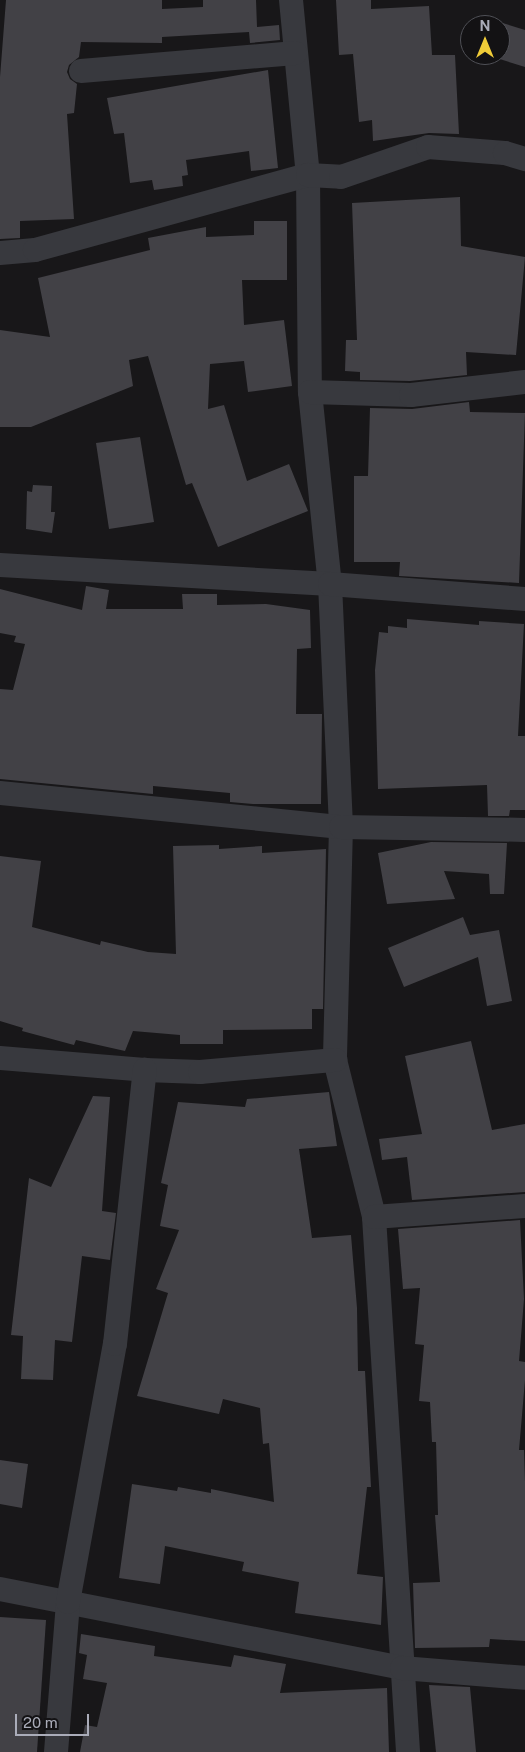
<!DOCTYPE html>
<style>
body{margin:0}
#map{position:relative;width:525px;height:1752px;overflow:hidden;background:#181719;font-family:"Public Sans",sans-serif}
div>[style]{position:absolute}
.building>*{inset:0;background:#424146}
.minor>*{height:24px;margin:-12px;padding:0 12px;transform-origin:12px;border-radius:12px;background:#38393e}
span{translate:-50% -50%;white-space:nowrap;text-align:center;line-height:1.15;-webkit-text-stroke:5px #131214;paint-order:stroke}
.north{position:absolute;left:460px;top:15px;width:50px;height:50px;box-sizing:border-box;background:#131214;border:1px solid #4f5056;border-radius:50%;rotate:0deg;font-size:14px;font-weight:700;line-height:20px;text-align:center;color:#aaacb9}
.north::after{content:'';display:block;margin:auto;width:18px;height:22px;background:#f0cc38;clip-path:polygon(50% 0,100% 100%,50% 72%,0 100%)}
.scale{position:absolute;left:15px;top:1714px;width:74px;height:22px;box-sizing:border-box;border:2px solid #aaacb9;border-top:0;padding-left:6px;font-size:15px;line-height:18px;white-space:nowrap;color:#aaacb9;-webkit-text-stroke:4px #131214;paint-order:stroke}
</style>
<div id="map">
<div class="building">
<div style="clip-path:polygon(6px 0,162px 0,162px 9px,203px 7px,203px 0,256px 0,257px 27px,279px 25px,280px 40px,250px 43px,249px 32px,162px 37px,162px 43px,81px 42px,79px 57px,69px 65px,67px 72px,70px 79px,77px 84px,74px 113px,67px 114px,74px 219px,20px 221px,20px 238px,0 239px,0 77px)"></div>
<div style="clip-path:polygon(336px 0,371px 0,371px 9px,429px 6px,432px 55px,455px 55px,459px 134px,429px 133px,373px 141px,372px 120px,359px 122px,353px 54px,339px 55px)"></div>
<div style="clip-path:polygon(483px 17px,525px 30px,525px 67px,487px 55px,500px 55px,500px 25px,480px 25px)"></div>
<div style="clip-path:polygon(268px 70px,278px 168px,251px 171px,249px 151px,186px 160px,188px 175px,182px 176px,183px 186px,154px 190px,152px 180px,130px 183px,124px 133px,114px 134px,107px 98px)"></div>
<div style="clip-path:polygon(460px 197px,461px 246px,525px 257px,516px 355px,466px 352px,467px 375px,410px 381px,360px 380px,360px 372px,345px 371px,346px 340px,357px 340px,352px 203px)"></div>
<div style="clip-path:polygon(254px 221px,287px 221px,287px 280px,242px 280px,244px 325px,284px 320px,292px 386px,248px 392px,244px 361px,210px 364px,208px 409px,224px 405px,247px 481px,289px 464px,308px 511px,218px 547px,192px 483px,186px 485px,148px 356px,129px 360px,133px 386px,31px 427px,0 427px,0 330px,50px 337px,38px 278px,150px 250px,148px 238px,206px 227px,206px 237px,254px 235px)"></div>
<div style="clip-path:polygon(469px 402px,470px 412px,525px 413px,519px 583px,399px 576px,400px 562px,354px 562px,354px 476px,368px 476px,370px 408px,412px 409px)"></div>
<div style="clip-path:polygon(140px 437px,154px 522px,109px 529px,96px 443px)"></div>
<div style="clip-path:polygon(33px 485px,52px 486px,51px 512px,55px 512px,52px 533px,26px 529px,27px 491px,32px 492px)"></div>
<div style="clip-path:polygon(86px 586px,109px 590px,106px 609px,183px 609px,182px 594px,217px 594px,217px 605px,266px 604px,310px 610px,311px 648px,297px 649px,296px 714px,322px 714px,321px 804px,253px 804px,230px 802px,230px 793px,153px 786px,153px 794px,0 779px,0 689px,13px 690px,25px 644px,14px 642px,16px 636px,0 633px,0 589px,82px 610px)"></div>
<div style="clip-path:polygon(407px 619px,479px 625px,479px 621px,524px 624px,518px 736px,525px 736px,525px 810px,510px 810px,509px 816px,488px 816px,487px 785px,378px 789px,375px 670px,379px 632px,388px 633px,388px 626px,407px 628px)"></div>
<div style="clip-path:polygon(431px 842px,507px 843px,504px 894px,490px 894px,489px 874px,444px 871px,455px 899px,387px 904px,378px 853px)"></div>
<div style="clip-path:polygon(219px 845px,219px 849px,262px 846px,262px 853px,326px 849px,323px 1009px,312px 1009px,312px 1029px,223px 1030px,223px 1044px,180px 1044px,180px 1035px,133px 1031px,125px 1051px,76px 1040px,74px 1045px,22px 1031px,23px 1028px,0 1021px,0 856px,41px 861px,32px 927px,100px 945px,101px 941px,148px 952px,176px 954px,173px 846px)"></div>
<div style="clip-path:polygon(463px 917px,470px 935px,499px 930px,512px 1001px,487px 1006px,478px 957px,404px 987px,388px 948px)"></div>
<div style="clip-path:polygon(471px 1041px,492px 1130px,525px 1124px,525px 1192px,412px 1200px,407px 1157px,382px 1160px,379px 1139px,422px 1134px,405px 1056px)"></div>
<div style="clip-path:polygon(329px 1092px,337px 1146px,299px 1149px,312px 1238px,351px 1235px,357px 1308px,358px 1371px,365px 1371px,371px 1487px,367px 1487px,357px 1574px,383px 1577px,381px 1625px,295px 1613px,299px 1582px,242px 1571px,244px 1562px,165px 1546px,160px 1584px,119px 1578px,132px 1484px,177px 1491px,178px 1487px,211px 1493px,211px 1489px,274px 1502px,269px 1443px,263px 1444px,260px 1408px,223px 1399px,219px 1414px,137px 1396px,168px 1293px,156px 1289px,179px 1230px,160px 1226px,168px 1185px,161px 1183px,178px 1102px,245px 1107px,247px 1099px)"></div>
<div style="clip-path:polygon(93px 1096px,110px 1097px,102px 1211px,116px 1213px,110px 1260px,82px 1256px,72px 1342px,55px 1340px,53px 1380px,21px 1379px,23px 1336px,11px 1335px,29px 1178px,51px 1187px)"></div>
<div style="clip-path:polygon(520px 1220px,524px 1299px,519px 1361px,525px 1362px,525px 1380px,519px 1450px,524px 1450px,525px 1482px,525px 1641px,490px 1639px,489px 1647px,415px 1648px,413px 1583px,440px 1582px,435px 1515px,438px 1515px,436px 1442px,432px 1442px,430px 1402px,419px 1401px,424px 1345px,415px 1344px,420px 1288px,403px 1289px,398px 1229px)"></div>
<div style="clip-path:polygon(0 1460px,28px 1464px,22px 1508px,0 1504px)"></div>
<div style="clip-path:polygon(0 1617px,46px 1620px,37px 1752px,0 1752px)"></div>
<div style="clip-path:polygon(81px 1634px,155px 1646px,154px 1656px,231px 1667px,234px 1655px,286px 1664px,280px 1693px,387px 1688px,389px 1752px,80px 1752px,85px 1725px,97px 1727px,107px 1683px,83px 1679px,87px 1655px,79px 1653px)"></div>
<div style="clip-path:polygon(429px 1685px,470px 1687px,476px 1752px,436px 1752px)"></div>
</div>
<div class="minor">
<div style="left:291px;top:0;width:176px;rotate:84.5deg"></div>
<div style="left:308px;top:175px;width:217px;rotate:89.5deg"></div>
<div style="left:310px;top:392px;width:193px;rotate:84.1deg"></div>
<div style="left:330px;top:584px;width:243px;rotate:87.4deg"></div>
<div style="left:341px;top:827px;width:233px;rotate:91.5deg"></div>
<div style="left:335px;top:1060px;width:162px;rotate:76deg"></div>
<div style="left:374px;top:1217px;width:536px;rotate:86.36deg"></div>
<div style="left:81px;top:71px;width:215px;rotate:-4.8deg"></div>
<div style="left:0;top:253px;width:35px;rotate:-5deg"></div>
<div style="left:35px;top:250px;width:283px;rotate:-15.4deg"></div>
<div style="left:308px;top:175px;width:33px;rotate:3deg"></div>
<div style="left:341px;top:177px;width:92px;rotate:-19deg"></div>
<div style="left:428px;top:147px;width:77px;rotate:4.5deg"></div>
<div style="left:505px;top:153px;width:21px;rotate:17deg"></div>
<div style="left:310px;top:392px;width:101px;rotate:1.7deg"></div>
<div style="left:411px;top:395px;width:115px;rotate:-6.5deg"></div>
<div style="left:0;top:565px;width:331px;rotate:3.3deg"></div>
<div style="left:330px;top:584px;width:196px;rotate:4.4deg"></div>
<div style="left:0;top:793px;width:343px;rotate:5.7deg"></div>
<div style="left:341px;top:827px;width:184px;rotate:0.9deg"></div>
<div style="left:0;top:1058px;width:145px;rotate:4.7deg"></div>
<div style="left:145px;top:1070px;width:55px;rotate:2.1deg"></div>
<div style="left:200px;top:1072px;width:136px;rotate:-5.1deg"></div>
<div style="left:374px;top:1217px;width:151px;rotate:-4.2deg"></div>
<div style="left:0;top:1589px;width:410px;rotate:11.1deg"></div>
<div style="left:402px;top:1668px;width:123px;rotate:4.6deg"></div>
<div style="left:56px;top:1752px;width:150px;rotate:-85.4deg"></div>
<div style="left:68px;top:1602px;width:262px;rotate:-79.7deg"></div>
<div style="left:115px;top:1344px;width:276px;rotate:-83.8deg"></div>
</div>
<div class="north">N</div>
<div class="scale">20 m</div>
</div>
